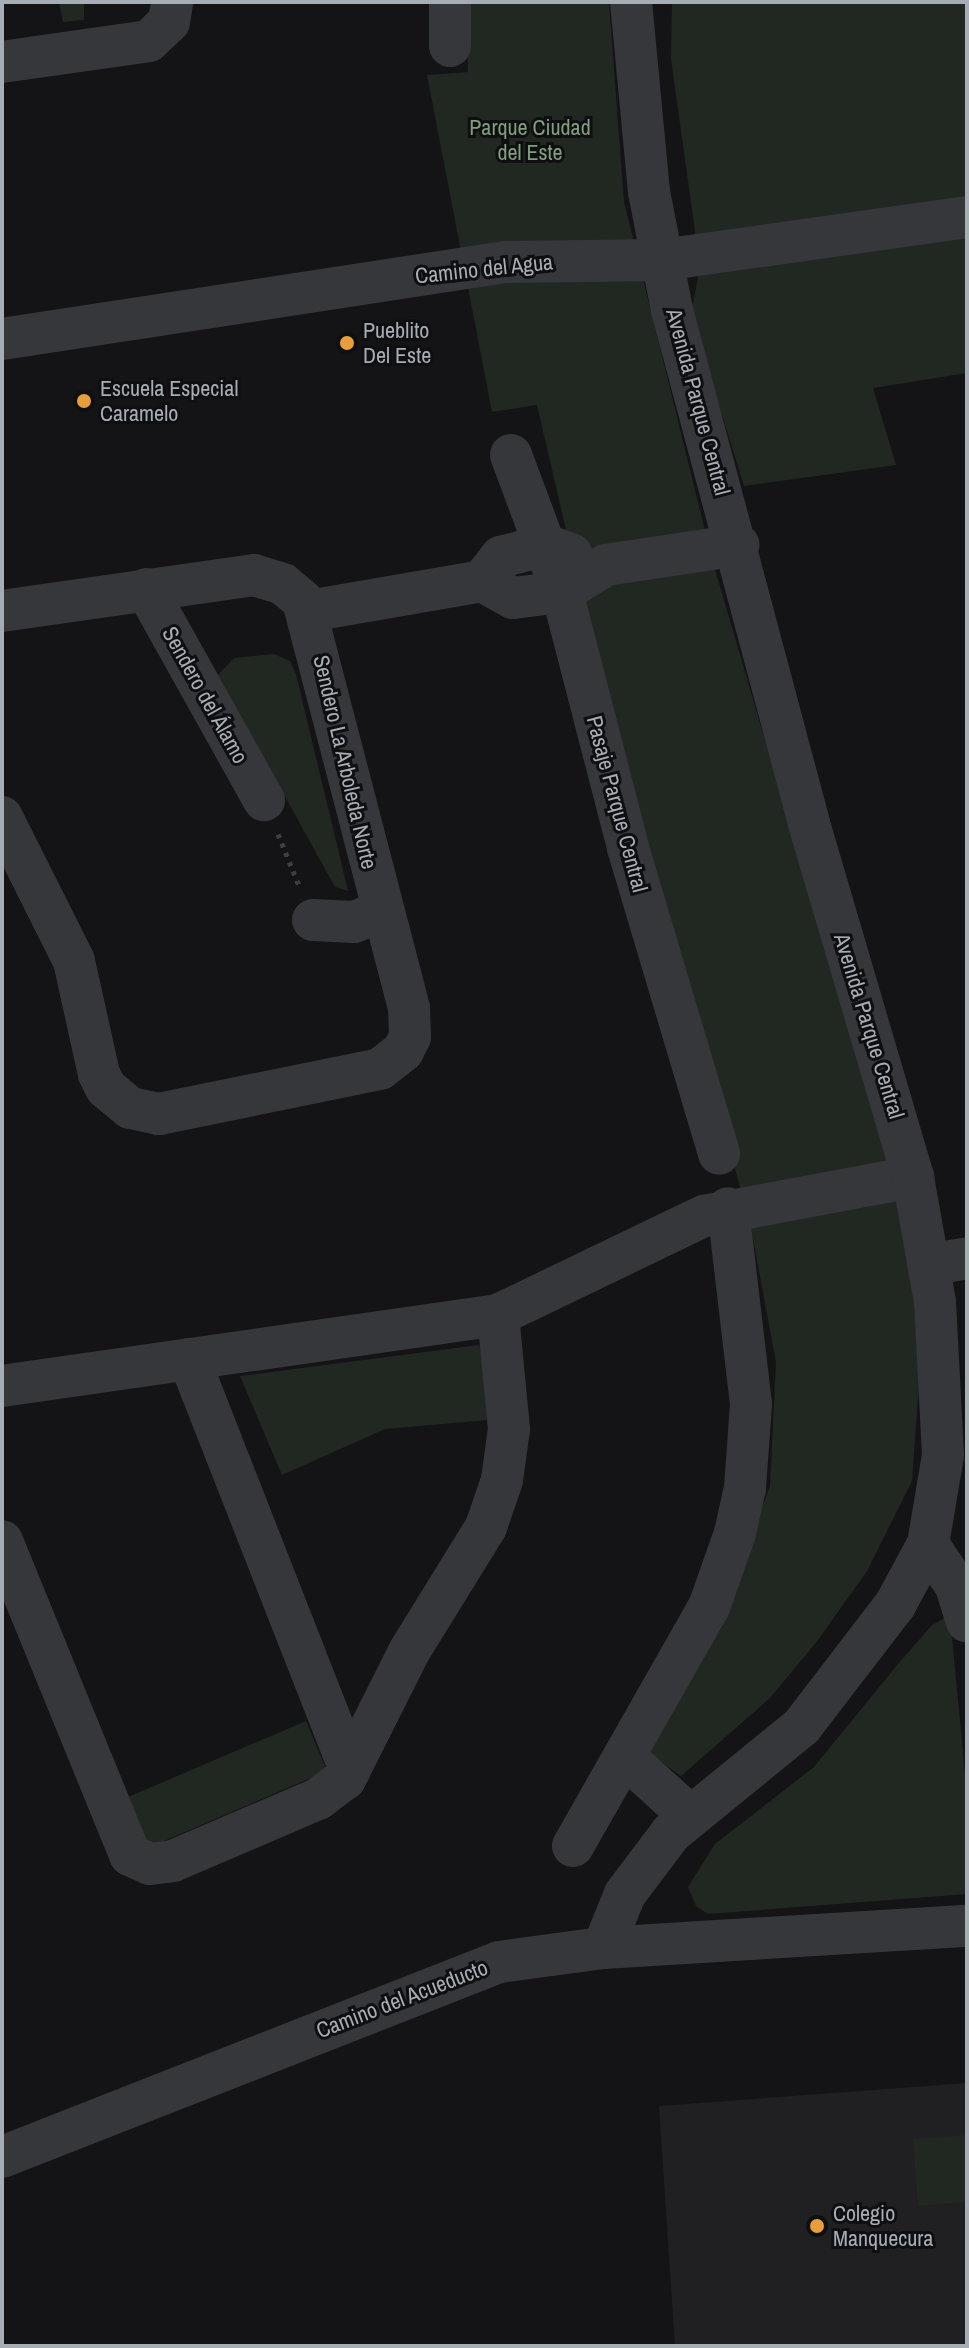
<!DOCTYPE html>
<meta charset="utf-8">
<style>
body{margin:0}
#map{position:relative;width:969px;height:2348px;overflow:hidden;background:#141416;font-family:"Archivo Narrow",sans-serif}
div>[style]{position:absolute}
.built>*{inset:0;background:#202023}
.green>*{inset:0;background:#212821}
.path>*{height:5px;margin-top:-2.5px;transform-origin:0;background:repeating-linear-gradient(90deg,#3c3e42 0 4px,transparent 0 10px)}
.minor>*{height:42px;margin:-21px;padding:0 21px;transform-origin:21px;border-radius:21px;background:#35373b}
.dots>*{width:22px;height:22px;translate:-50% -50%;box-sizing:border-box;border:4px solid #0f0f11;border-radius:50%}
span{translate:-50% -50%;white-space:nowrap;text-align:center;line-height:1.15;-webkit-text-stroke:6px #0f0f11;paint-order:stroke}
.park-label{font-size:22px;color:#809f7f}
.street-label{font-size:22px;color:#a7adb5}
.poi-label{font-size:22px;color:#a7adb5}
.left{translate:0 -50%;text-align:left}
.frame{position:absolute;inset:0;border:4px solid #a7adb5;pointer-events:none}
</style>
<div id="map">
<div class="built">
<div style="clip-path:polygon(967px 2083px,967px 2346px,675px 2346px,659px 2106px)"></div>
</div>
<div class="green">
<div style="clip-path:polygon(59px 2px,84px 2px,84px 20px,63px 22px)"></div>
<div style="clip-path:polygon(466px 2px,609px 2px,624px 202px,712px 559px,888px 1161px,913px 1285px,919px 1384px,912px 1481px,867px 1571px,818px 1640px,770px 1698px,681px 1776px,643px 1749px,738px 1572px,770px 1486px,776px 1362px,751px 1228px,589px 629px,537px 405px,492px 412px,427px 75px,468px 72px)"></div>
<div style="clip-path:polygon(672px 2px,967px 2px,967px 373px,873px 388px,896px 465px,744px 486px,691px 314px,700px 267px,671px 59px)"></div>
<div style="clip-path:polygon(274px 654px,290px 661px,296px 674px,348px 891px,335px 887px,218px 675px,234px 658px)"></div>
<div style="clip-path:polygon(479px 1345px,490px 1371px,487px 1420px,385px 1429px,282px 1475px,240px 1376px)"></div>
<div style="clip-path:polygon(945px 1618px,951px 1627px,967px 1794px,967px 1894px,708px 1914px,696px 1906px,688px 1887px,715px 1844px,814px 1767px,898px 1664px,932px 1625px)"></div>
<div style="clip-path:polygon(306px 1721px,327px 1771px,143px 1850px,121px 1800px)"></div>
<div style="clip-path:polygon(967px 2135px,967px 2202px,918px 2206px,913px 2139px)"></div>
</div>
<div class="path">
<div style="left:278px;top:834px;width:58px;rotate:67.8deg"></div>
</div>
<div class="minor">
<div style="left:450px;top:2px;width:44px;rotate:90deg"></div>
<div style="left:2px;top:62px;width:148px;rotate:-8.1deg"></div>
<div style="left:149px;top:41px;width:28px;rotate:-44deg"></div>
<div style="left:169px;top:22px;width:20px;rotate:-81deg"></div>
<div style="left:2px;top:339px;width:509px;rotate:-8.7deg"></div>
<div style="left:505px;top:262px;width:157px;rotate:-0.7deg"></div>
<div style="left:662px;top:260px;width:308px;rotate:-8deg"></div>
<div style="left:511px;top:455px;width:146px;rotate:69.6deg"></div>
<div style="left:562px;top:592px;width:264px;rotate:75.5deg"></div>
<div style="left:628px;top:848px;width:319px;rotate:73.4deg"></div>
<div style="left:482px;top:581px;width:31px;rotate:-52deg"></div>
<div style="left:501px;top:557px;width:47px;rotate:-14.9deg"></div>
<div style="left:546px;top:545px;width:27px;rotate:20deg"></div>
<div style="left:146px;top:589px;width:242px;rotate:60.8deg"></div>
<div style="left:2px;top:611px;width:255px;rotate:-8.1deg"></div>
<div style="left:254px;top:575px;width:30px;rotate:17deg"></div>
<div style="left:283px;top:584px;width:26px;rotate:40deg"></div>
<div style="left:303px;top:601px;width:421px;rotate:75.4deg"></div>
<div style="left:409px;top:1008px;width:29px;rotate:88deg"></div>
<div style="left:410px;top:1037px;width:16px;rotate:117deg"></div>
<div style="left:403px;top:1051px;width:29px;rotate:142deg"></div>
<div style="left:380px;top:1069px;width:226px;rotate:168.5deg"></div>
<div style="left:159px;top:1114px;width:30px;rotate:-168deg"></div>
<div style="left:130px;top:1108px;width:31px;rotate:-140deg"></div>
<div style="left:106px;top:1088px;width:16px;rotate:-117deg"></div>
<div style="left:99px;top:1074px;width:116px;rotate:-102.5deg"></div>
<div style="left:74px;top:961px;width:161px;rotate:-116.6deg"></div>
<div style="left:309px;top:611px;width:176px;rotate:-9.8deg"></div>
<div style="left:482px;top:581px;width:35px;rotate:29deg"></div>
<div style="left:513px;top:598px;width:49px;rotate:-7deg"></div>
<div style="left:562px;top:592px;width:52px;rotate:-31.5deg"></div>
<div style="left:606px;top:565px;width:134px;rotate:-8.6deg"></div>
<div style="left:313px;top:920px;width:41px;rotate:2.8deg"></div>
<div style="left:354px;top:922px;width:28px;rotate:-21deg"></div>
<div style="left:931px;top:1264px;width:36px;rotate:-9deg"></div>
<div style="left:189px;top:1359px;width:441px;rotate:68.6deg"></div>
<div style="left:2px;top:1386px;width:501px;rotate:-8.15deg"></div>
<div style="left:498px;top:1315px;width:229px;rotate:-25.7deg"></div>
<div style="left:704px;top:1216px;width:213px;rotate:-10.6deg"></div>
<div style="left:2px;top:1541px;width:339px;rotate:67.8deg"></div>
<div style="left:130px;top:1855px;width:22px;rotate:24deg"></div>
<div style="left:150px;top:1864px;width:23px;rotate:-7deg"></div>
<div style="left:173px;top:1861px;width:158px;rotate:-23.2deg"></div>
<div style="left:318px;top:1799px;width:34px;rotate:-37deg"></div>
<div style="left:345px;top:1779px;width:144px;rotate:-63.3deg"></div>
<div style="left:410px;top:1650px;width:145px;rotate:-58.3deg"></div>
<div style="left:486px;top:1527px;width:50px;rotate:-71.2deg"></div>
<div style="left:502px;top:1480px;width:51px;rotate:-82.2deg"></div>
<div style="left:509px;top:1429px;width:115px;rotate:-95.5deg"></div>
<div style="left:928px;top:1544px;width:50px;rotate:56.3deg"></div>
<div style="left:956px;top:1586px;width:37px;rotate:73deg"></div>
<div style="left:625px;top:1757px;width:86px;rotate:42.2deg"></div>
<div style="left:573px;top:1846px;width:275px;rotate:-60.4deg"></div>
<div style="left:709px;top:1607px;width:78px;rotate:-70.6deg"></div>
<div style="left:735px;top:1533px;width:46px;rotate:-77.5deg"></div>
<div style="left:745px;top:1488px;width:84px;rotate:-85.9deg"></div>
<div style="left:751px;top:1404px;width:197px;rotate:-96.7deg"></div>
<div style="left:603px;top:1948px;width:58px;rotate:-67.8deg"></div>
<div style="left:625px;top:1894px;width:76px;rotate:-53deg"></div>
<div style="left:671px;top:1833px;width:169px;rotate:-39.2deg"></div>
<div style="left:802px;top:1726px;width:153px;rotate:-52.5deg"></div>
<div style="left:895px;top:1605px;width:69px;rotate:-61.6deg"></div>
<div style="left:928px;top:1544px;width:90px;rotate:-80.4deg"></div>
<div style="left:943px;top:1455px;width:153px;rotate:-93deg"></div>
<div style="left:935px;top:1302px;width:127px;rotate:-100deg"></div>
<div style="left:913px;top:1177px;width:369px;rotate:-106.4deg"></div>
<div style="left:809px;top:823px;width:531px;rotate:-104.95deg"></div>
<div style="left:672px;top:310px;width:120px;rotate:-101deg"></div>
<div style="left:649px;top:192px;width:191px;rotate:-95.4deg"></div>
<div style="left:2px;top:2157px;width:534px;rotate:-21.42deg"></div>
<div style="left:499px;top:1962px;width:105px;rotate:-7.7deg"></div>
<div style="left:603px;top:1948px;width:365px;rotate:-3.5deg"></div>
</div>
<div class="dots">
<div style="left:347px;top:343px;background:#e79e3b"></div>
<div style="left:84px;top:401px;background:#e79e3b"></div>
<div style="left:817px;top:2226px;background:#e79e3b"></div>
</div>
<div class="park-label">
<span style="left:530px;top:140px">Parque Ciudad<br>del Este</span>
</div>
<div class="street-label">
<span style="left:484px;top:269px;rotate:-6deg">Camino del Agua</span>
<span style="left:698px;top:402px;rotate:75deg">Avenida Parque Central</span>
<span style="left:205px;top:695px;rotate:61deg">Sendero del Álamo</span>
<span style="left:345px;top:762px;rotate:77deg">Sendero La Arboleda Norte</span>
<span style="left:617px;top:804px;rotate:75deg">Pasaje Parque Central</span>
<span style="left:869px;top:1026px;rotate:73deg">Avenida Parque Central</span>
<span style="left:402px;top:1999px;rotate:-21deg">Camino del Acueducto</span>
</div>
<div class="poi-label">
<span class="left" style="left:363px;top:343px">Pueblito<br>Del Este</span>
<span class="left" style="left:100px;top:401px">Escuela Especial<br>Caramelo</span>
<span class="left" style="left:833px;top:2226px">Colegio<br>Manquecura</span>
</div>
<div class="frame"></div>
</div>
